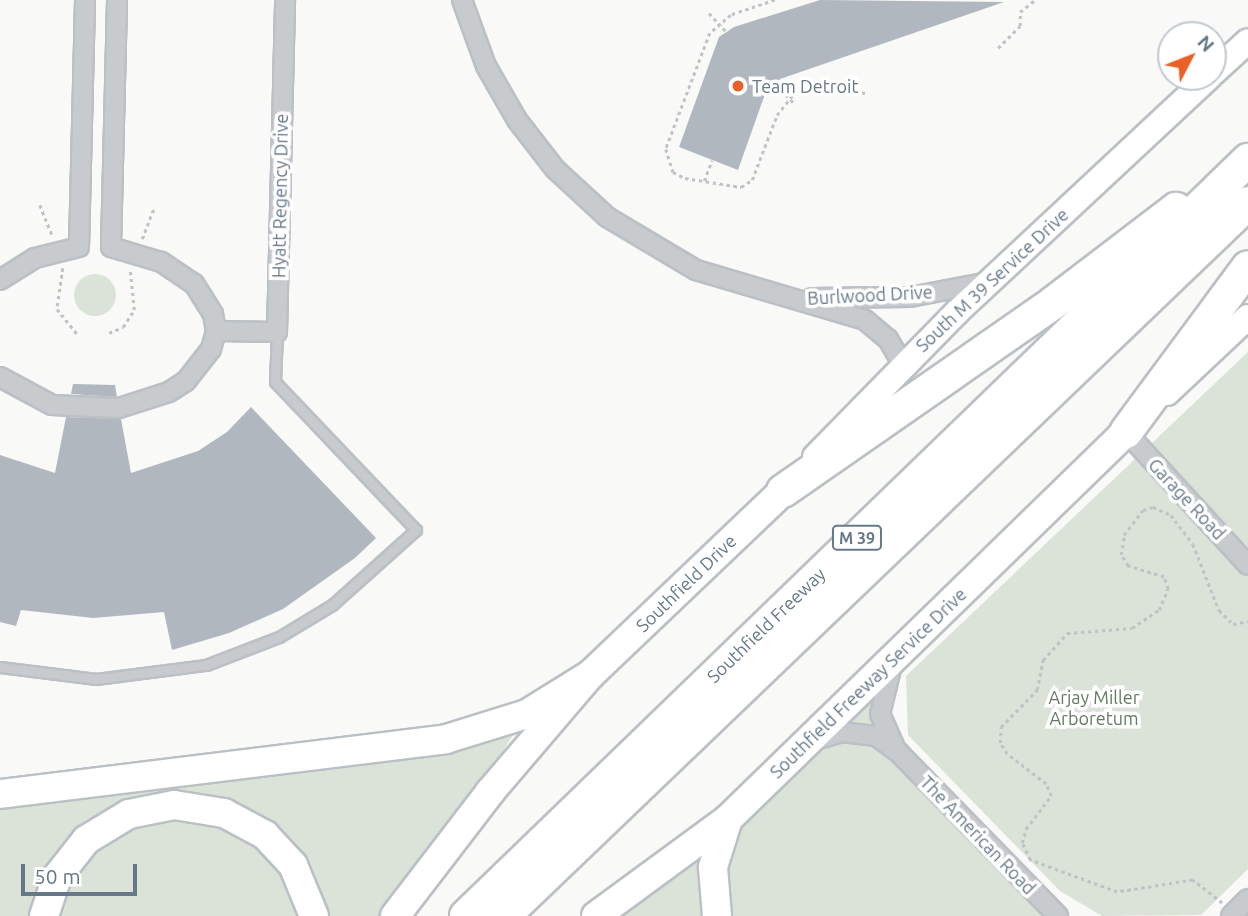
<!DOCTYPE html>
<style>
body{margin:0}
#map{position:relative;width:1248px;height:916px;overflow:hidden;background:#f9f9f7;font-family:Ubuntu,sans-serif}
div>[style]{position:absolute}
.green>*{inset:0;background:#dbe2d8}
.round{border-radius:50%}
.building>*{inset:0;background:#b0b7be}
.path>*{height:2.5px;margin-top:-1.25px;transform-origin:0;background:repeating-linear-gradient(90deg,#c0c3c5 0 3.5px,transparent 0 7px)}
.roads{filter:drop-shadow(2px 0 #bbc0c5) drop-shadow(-2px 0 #bbc0c5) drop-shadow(0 2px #bbc0c5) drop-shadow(0 -2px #bbc0c5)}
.lane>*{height:9px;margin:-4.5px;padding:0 4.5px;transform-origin:4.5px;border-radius:4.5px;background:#c7cbce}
.street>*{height:18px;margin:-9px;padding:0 9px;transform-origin:9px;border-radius:9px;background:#c7cbce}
.secondary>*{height:24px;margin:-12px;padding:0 12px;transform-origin:12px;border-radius:12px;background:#fff}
.primary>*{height:28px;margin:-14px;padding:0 14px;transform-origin:14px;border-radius:14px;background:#fff}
.highway>*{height:32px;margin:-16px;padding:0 16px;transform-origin:16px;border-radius:16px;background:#fff}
.dots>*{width:19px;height:19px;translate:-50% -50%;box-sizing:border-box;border:4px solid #fff;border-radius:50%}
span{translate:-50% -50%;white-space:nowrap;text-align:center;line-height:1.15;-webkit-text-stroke:7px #fff;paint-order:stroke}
.shield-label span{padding:2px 5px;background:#fff;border:2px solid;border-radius:5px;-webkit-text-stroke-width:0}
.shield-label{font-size:16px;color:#677889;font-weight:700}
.poi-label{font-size:18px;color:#677889}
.left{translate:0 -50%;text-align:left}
.street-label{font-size:18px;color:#677889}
.park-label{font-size:18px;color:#667a63}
.north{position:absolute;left:1157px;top:21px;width:70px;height:70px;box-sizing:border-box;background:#fff;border:2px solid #c2c9d0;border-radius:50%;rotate:48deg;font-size:19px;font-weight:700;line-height:28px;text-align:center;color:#677889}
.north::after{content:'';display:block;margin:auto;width:24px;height:32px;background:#e96127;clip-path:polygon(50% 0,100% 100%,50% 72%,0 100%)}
.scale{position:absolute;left:21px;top:864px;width:116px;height:32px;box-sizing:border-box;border:4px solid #677889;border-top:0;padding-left:9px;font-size:21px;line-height:24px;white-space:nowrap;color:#677889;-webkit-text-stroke:5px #fff;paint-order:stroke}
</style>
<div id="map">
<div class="green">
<div class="round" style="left:74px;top:274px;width:42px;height:42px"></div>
<div style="clip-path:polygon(1248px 352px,1248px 869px,1201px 915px,1102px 916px,1060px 891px,908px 735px,906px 676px)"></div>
<div style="clip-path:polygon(871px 699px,875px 699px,876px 728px,850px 724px,848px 721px)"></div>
<div style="clip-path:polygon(515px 732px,463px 813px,386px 916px,324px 916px,269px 826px,118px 811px,37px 916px,0 916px,0 800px)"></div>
<div style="clip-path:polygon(843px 742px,865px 744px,897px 761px,1046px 916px,727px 916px,725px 844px,734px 827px,808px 757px)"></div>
<div style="clip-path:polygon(159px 818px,220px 821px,277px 860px,305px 916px,58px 916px,61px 900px,77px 870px,102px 844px,131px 825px)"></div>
<div style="clip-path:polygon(698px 856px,704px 858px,710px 916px,615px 916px)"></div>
</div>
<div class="building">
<div style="clip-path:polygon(820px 0,1004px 2px,780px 79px,765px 94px,738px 170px,679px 147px,719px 37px,734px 27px)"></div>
<div style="clip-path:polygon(73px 384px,115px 385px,117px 397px,71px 394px)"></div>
<div style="clip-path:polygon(251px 407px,376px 538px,355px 558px,283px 609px,229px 633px,172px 650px,164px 612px,93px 618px,21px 610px,16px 626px,0 622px,0 455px,55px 473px,66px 417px,121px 419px,131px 473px,198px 451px,227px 432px)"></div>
</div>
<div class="path">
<div style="left:775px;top:0;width:46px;rotate:161.2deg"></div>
<div style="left:731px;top:15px;width:28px;rotate:139deg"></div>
<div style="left:710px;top:33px;width:124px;rotate:110.8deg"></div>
<div style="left:666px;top:149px;width:24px;rotate:73deg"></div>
<div style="left:673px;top:172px;width:13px;rotate:27deg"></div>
<div style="left:685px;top:178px;width:57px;rotate:9.1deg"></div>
<div style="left:741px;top:187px;width:13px;rotate:-32deg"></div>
<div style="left:752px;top:180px;width:70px;rotate:-69deg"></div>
<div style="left:777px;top:115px;width:28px;rotate:-52deg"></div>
<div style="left:794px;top:93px;width:13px;rotate:-18deg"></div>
<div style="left:806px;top:89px;width:61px;rotate:3.8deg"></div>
<div style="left:709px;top:13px;width:25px;rotate:47deg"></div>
<div style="left:998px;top:48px;width:31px;rotate:-45deg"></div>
<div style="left:1020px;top:26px;width:14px;rotate:-90deg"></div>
<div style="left:1020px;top:12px;width:19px;rotate:-39deg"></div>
<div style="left:776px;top:85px;width:27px;rotate:45deg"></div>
<div style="left:704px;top:181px;width:22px;rotate:-69deg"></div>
<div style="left:40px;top:205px;width:32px;rotate:68deg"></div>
<div style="left:142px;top:239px;width:33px;rotate:-69deg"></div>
<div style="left:63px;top:268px;width:41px;rotate:98.3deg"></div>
<div style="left:57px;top:309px;width:32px;rotate:51deg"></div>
<div style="left:109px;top:333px;width:15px;rotate:-23deg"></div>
<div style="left:123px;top:327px;width:20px;rotate:-57deg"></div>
<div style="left:134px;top:310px;width:40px;rotate:-95.7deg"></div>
<div style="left:1222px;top:903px;width:37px;rotate:-142deg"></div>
<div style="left:1193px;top:880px;width:77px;rotate:171deg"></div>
<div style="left:1117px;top:892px;width:93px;rotate:-159.8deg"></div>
<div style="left:1030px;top:860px;width:19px;rotate:-115deg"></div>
<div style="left:1022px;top:843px;width:15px;rotate:-74deg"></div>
<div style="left:1026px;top:829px;width:41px;rotate:-52.9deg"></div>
<div style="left:1051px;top:796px;width:13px;rotate:-113deg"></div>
<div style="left:1046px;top:784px;width:49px;rotate:-142.4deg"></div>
<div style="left:1007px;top:754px;width:13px;rotate:-122deg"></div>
<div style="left:1000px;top:743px;width:16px;rotate:-86deg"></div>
<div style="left:1001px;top:727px;width:52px;rotate:-45.8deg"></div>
<div style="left:1037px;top:690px;width:31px;rotate:-79deg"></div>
<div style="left:1043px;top:660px;width:36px;rotate:-48deg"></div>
<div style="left:1067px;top:633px;width:65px;rotate:-4.4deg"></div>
<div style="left:1132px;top:628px;width:32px;rotate:-34deg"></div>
<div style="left:1159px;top:610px;width:23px;rotate:-67deg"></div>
<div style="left:1168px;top:589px;width:13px;rotate:-108deg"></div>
<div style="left:1164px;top:577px;width:38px;rotate:-163deg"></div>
<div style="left:1128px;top:566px;width:13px;rotate:-122deg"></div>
<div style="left:1121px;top:555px;width:20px;rotate:-81deg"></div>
<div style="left:1124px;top:535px;width:31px;rotate:-53deg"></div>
<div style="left:1143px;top:510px;width:10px;rotate:-17deg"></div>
<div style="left:1153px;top:507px;width:20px;rotate:24deg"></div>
<div style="left:1171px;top:515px;width:36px;rotate:53deg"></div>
<div style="left:1193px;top:544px;width:71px;rotate:68.5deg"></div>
<div style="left:1219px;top:610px;width:20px;rotate:45deg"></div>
<div style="left:1233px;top:624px;width:15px;rotate:-11deg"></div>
</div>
<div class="roads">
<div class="lane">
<div style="left:0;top:667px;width:97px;rotate:7.1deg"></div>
<div style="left:96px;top:679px;width:111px;rotate:-7.3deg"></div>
<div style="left:206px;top:665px;width:78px;rotate:-21deg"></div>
<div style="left:279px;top:637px;width:62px;rotate:-31.1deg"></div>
<div style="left:332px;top:605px;width:113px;rotate:-41.8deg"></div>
<div style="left:416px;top:530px;width:204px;rotate:-133.6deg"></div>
<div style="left:275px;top:382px;width:50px;rotate:-87.7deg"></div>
</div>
<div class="street">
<div style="left:462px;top:0;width:70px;rotate:70deg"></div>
<div style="left:486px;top:66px;width:62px;rotate:60.1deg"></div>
<div style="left:517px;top:120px;width:62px;rotate:52.2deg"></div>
<div style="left:555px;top:169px;width:71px;rotate:42.7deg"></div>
<div style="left:607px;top:217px;width:104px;rotate:30.8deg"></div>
<div style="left:696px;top:270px;width:176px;rotate:16.5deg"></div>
<div style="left:865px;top:320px;width:30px;rotate:40deg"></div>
<div style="left:888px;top:339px;width:30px;rotate:60deg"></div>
<div style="left:0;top:280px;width:41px;rotate:-32.2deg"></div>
<div style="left:35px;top:258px;width:45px;rotate:-14deg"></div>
<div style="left:79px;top:247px;width:247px;rotate:-88.6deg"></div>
<div style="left:812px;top:298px;width:98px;rotate:-0.6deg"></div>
<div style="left:910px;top:297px;width:80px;rotate:-10.8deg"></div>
<div style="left:216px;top:331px;width:61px;rotate:0.9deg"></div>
<div style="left:277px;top:332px;width:332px;rotate:-88.6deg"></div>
<div style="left:0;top:377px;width:59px;rotate:28.3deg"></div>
<div style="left:52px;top:405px;width:67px;rotate:2.6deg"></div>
<div style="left:119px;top:408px;width:52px;rotate:-17.7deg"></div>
<div style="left:169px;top:392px;width:20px;rotate:-33deg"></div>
<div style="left:186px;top:381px;width:41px;rotate:-52deg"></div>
<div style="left:211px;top:349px;width:19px;rotate:-74deg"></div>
<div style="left:216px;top:331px;width:17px;rotate:-100deg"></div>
<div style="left:213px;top:314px;width:36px;rotate:-122deg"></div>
<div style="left:194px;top:284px;width:40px;rotate:-146deg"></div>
<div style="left:161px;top:262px;width:52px;rotate:-163.3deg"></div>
<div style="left:111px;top:247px;width:247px;rotate:-88.6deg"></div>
<div style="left:1126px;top:432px;width:180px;rotate:47.5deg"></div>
<div style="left:892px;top:665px;width:50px;rotate:103.8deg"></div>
<div style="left:880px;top:714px;width:36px;rotate:66deg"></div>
<div style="left:816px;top:740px;width:27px;rotate:-17deg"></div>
<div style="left:842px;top:732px;width:34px;rotate:7deg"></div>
<div style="left:876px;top:736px;width:29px;rotate:36deg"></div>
<div style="left:899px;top:753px;width:228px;rotate:45.7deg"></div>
<div style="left:1231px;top:916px;width:24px;rotate:-45deg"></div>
</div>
<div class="secondary">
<div style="left:1213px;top:73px;width:47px;rotate:-42.4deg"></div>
<div style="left:1167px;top:393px;width:111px;rotate:-43.2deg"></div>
<div style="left:815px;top:457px;width:204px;rotate:-45.6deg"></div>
<div style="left:958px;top:311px;width:343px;rotate:-43deg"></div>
</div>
<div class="primary">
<div style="left:0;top:794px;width:449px;rotate:-7deg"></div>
<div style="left:446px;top:739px;width:85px;rotate:-17.2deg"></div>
<div style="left:527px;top:714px;width:74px;rotate:-31.8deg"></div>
<div style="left:44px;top:916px;width:41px;rotate:-71.6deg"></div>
<div style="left:57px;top:877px;width:47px;rotate:-51.9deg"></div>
<div style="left:86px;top:840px;width:50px;rotate:-31.2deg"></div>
<div style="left:129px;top:814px;width:46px;rotate:-11.3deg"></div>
<div style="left:174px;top:805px;width:51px;rotate:9.1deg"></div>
<div style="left:224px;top:813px;width:47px;rotate:28.2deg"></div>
<div style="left:265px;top:835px;width:41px;rotate:47deg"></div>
<div style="left:293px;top:865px;width:55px;rotate:67.6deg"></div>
<div style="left:395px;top:916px;width:156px;rotate:-52.5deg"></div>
<div style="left:490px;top:792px;width:154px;rotate:-49.5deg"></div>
<div style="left:590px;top:675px;width:267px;rotate:-43.6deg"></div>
<div style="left:596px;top:916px;width:164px;rotate:-36.3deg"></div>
<div style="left:728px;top:819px;width:555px;rotate:-44.2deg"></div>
<div style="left:717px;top:916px;width:49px;rotate:-94.7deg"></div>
<div style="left:713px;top:867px;width:50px;rotate:-72.6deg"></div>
</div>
<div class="highway">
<div style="left:1126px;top:432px;width:205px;rotate:-53.5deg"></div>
<div style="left:783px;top:491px;width:329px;rotate:-34.8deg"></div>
<div style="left:1053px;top:303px;width:155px;rotate:-37.4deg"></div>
<div style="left:466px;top:916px;width:1088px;rotate:-44.03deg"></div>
<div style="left:504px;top:916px;width:1030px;rotate:-43.78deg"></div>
</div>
</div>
<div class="dots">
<div style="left:738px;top:86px;background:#e96127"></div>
</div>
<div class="shield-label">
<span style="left:857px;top:538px">M 39</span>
</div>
<div class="poi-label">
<span class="left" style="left:752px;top:86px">Team Detroit</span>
</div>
<div class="street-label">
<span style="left:280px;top:196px;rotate:-89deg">Hyatt Regency Drive</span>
<span style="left:992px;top:280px;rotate:-43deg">South M 39 Service Drive</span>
<span style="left:870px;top:295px;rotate:-3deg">Burlwood Drive</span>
<span style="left:1187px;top:499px;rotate:47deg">Garage Road</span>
<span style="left:686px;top:583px;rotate:-44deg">Southfield Drive</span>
<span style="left:766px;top:625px;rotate:-44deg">Southfield Freeway</span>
<span style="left:868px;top:683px;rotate:-44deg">Southfield Freeway Service Drive</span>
<span style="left:978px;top:835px;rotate:46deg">The American Road</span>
</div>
<div class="park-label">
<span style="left:1094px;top:708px">Arjay Miller<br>Arboretum</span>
</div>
<div class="north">N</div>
<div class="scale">50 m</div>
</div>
